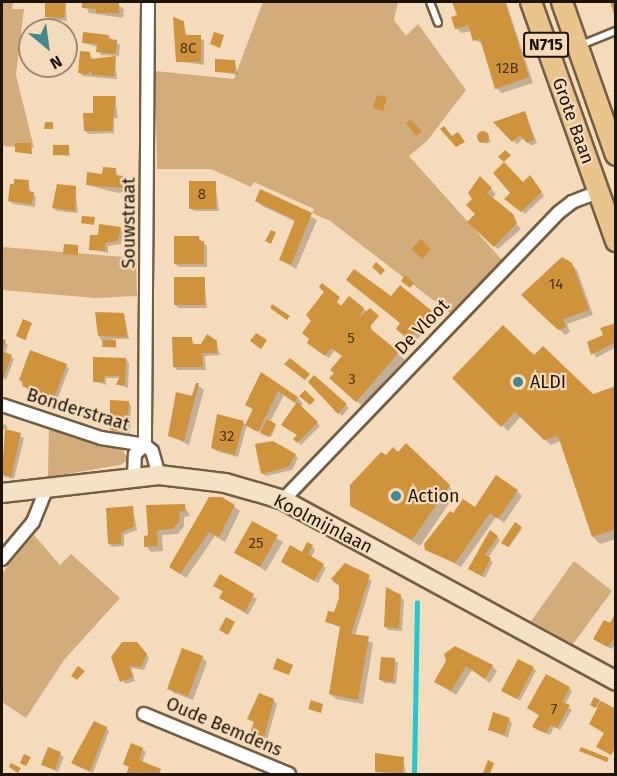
<!DOCTYPE html>
<style>
body{margin:0}
#map{position:relative;width:617px;height:776px;overflow:hidden;background:#f4dbbc;font-family:"Fira Sans",sans-serif}
div>[style]{position:absolute}
.green>*{inset:0;background:#d2ac7b}
.shadow>*{inset:0;background:#0003}
.stream>*{height:4.5px;margin:-2.25px;padding:0 2.25px;transform-origin:2.25px;border-radius:2.25px;background:#21c7d7}
.building>*{inset:0;background:#cf933b}
.round{border-radius:50%}
.roads{filter:drop-shadow(2px 0 #735e42) drop-shadow(-2px 0 #735e42) drop-shadow(0 2px #735e42) drop-shadow(0 -2px #735e42)}
.lane>*{height:6px;margin:-3px;padding:0 3px;transform-origin:3px;border-radius:3px;background:#fff}
.street>*{height:12px;margin:-6px;padding:0 6px;transform-origin:6px;border-radius:6px;background:#fff}
.secondary>*{height:18px;margin:-9px;padding:0 9px;transform-origin:9px;border-radius:9px;background:#f4e1c6}
.primary>*{height:20px;margin:-10px;padding:0 10px;transform-origin:10px;border-radius:10px;background:#e9c48d}
.dots>*{width:16px;height:16px;translate:-50% -50%;box-sizing:border-box;border:3px solid #f4dbbc;border-radius:50%}
span{translate:-50% -50%;white-space:nowrap;text-align:center;line-height:1.15;-webkit-text-stroke:4.5px #f4dbbc;paint-order:stroke}
.number-label{font-size:15px;color:#4a3416}
.number-label span{-webkit-text-stroke-width:0}
.shield-label span{padding:2px 4px;background:#f4dbbc;border:2px solid;border-radius:4px;-webkit-text-stroke-width:0}
.shield-label{font-size:16px;color:#1d1409;font-weight:700}
.street-label{font-size:18px;color:#1d1409}
.poi-label{font-size:18px;color:#1d1409}
.left{translate:0 -50%;text-align:left}
.frame{position:absolute;inset:0;border:3px solid #1d1409;pointer-events:none}
.north{position:absolute;left:18px;top:18px;width:60px;height:60px;box-sizing:border-box;background:#f4dbbc;border:2px solid #9e8b74;border-radius:50%;rotate:151deg;font-size:16px;font-weight:700;line-height:24px;text-align:center;color:#1d1409}
.north::after{content:'';display:block;margin:auto;width:21px;height:27px;background:#418890;clip-path:polygon(50% 0,100% 100%,50% 72%,0 100%)}
</style>
<div id="map">
<div class="green">
<div style="clip-path:polygon(2px 2px,13px 2px,12px 9px,24px 9px,16px 75px,34px 148px,2px 146px)"></div>
<div style="clip-path:polygon(263px 2px,398px 2px,394px 20px,406px 36px,418px 24px,466px 90px,427px 141px,409px 156px,502px 260px,450px 313px,330px 221px,312px 213px,314px 209px,254px 182px,251px 187px,211px 169px,157px 169px,155px 71px,234px 79px)"></div>
<div style="clip-path:polygon(2px 247px,136px 258px,137px 296px,95px 298px,2px 290px)"></div>
<div style="clip-path:polygon(49px 428px,122px 448px,128px 460px,120px 465px,48px 477px)"></div>
<div style="clip-path:polygon(34px 535px,60px 565px,71px 554px,120px 598px,64px 660px,26px 718px,2px 702px,2px 573px)"></div>
<div style="clip-path:polygon(574px 561px,612px 591px,573px 644px,531px 621px)"></div>
</div>
<div class="shadow">
<div style="clip-path:polygon(47px 2px,65px 2px,67px 21px,49px 20px)"></div>
<div style="clip-path:polygon(84px 2px,114px 2px,124px 9px,123px 18px,89px 13px)"></div>
<div style="clip-path:polygon(453px 2px,506px 2px,533px 83px,502px 93px,496px 88px,483px 44px,475px 40px,471px 31px,462px 33px,456px 28px,460px 15px)"></div>
<div style="clip-path:polygon(183px 22px,187px 36px,204px 40px,204px 65px,177px 61px)"></div>
<div style="clip-path:polygon(108px 36px,120px 45px,119px 56px,101px 55px,98px 47px,84px 43px)"></div>
<div style="clip-path:polygon(90px 54px,93px 60px,115px 58px,117px 79px,83px 76px,80px 73px)"></div>
<div style="clip-path:polygon(235px 61px,238px 75px,216px 71px)"></div>
<div style="clip-path:polygon(115px 98px,118px 118px,114px 118px,114px 133px,88px 134px,85px 130px)"></div>
<div style="clip-path:polygon(525px 112px,537px 143px,531px 146px,524px 138px,517px 144px,495px 123px)"></div>
<div style="clip-path:polygon(482px 131px,483px 132px,491px 141px,487px 144px,478px 137px)"></div>
<div style="clip-path:polygon(68px 146px,70px 156px,55px 155px)"></div>
<div style="clip-path:polygon(116px 170px,118px 177px,127px 181px,126px 191px,118px 193px,87px 185px)"></div>
<div style="clip-path:polygon(481px 179px,496px 194px,492px 198px,521px 229px,498px 249px,469px 222px,477px 214px)"></div>
<div style="clip-path:polygon(533px 181px,544px 196px,525px 214px,509px 202px,523px 184px)"></div>
<div style="clip-path:polygon(28px 182px,31px 193px,36px 197px,35px 207px,13px 204px,9px 201px)"></div>
<div style="clip-path:polygon(215px 182px,219px 211px,194px 211px,190px 208px)"></div>
<div style="clip-path:polygon(75px 187px,78px 213px,57px 211px,53px 208px)"></div>
<div style="clip-path:polygon(261px 191px,317px 220px,296px 269px,281px 260px,296px 222px,262px 206px,257px 201px)"></div>
<div style="clip-path:polygon(120px 228px,123px 232px,121px 244px,108px 246px,108px 253px,90px 249px)"></div>
<div style="clip-path:polygon(199px 238px,207px 246px,207px 267px,179px 267px,175px 264px)"></div>
<div style="clip-path:polygon(568px 260px,577px 270px,593px 315px,567px 324px,570px 332px,565px 335px,523px 295px,557px 261px)"></div>
<div style="clip-path:polygon(204px 279px,207px 308px,179px 308px,175px 305px)"></div>
<div style="clip-path:polygon(322px 285px,340px 299px,336px 303px,342px 308px,363px 309px,378px 317px,369px 329px,405px 360px,362px 406px,331px 378px,344px 357px,335px 350px,329px 358px,312px 346px,309px 328px,326px 292px)"></div>
<div style="clip-path:polygon(431px 312px,434px 315px,415px 344px,403px 334px,401px 324px,410px 314px)"></div>
<div style="clip-path:polygon(124px 314px,129px 339px,113px 339px,117px 348px,105px 347px,99px 336px)"></div>
<div style="clip-path:polygon(31px 324px,26px 340px,19px 337px)"></div>
<div style="clip-path:polygon(616px 324px,616px 347px,596px 358px,589px 343px,605px 336px)"></div>
<div style="clip-path:polygon(192px 339px,195px 345px,216px 342px,220px 355px,205px 356px,206px 370px,177px 370px,174px 367px)"></div>
<div style="clip-path:polygon(2px 340px,8px 345px,5px 353px,14px 359px,6px 380px,2px 378px)"></div>
<div style="clip-path:polygon(534px 357px,592px 396px,616px 387px,616px 539px,600px 544px,593px 537px,561px 441px,551px 445px,521px 416px,508px 431px,454px 378px)"></div>
<div style="clip-path:polygon(126px 359px,129px 363px,128px 388px,118px 385px,121px 378px,106px 378px,106px 385px,94px 381px)"></div>
<div style="clip-path:polygon(66px 365px,69px 369px,57px 400px,27px 389px,20px 380px)"></div>
<div style="clip-path:polygon(262px 374px,298px 398px,303px 404px,300px 407px,320px 426px,301px 445px,295px 439px,299px 435px,283px 425px,297px 405px,284px 395px,271px 420px,268px 418px,276px 426px,271px 437px,247px 425px,238px 457px,216px 451px,213px 448px,243px 422px,246px 425px,254px 411px,247px 404px)"></div>
<div style="clip-path:polygon(314px 377px,349px 408px,342px 416px,310px 382px)"></div>
<div style="clip-path:polygon(197px 385px,204px 390px,189px 445px,170px 436px)"></div>
<div style="clip-path:polygon(128px 402px,131px 406px,130px 434px,115px 433px,111px 430px)"></div>
<div style="clip-path:polygon(2px 424px,6px 425px,8px 428px,2px 430px)"></div>
<div style="clip-path:polygon(6px 431px,24px 438px,14px 479px,2px 476px)"></div>
<div style="clip-path:polygon(406px 445px,456px 493px,420px 546px,352px 505px,386px 457px,398px 454px)"></div>
<div style="clip-path:polygon(295px 455px,298px 458px,292px 470px,266px 476px,262px 473px)"></div>
<div style="clip-path:polygon(517px 491px,522px 496px,504px 523px,496px 517px,461px 567px,427px 549px,454px 515px)"></div>
<div style="clip-path:polygon(222px 498px,240px 511px,225px 542px,215px 536px,186px 578px,171px 567px)"></div>
<div style="clip-path:polygon(184px 505px,190px 516px,184px 517px,184px 526px,178px 534px,162px 535px,163px 551px,151px 552px,146px 546px,149px 537px)"></div>
<div style="clip-path:polygon(133px 508px,137px 530px,124px 535px,124px 546px,112px 547px,109px 544px)"></div>
<div style="clip-path:polygon(253px 523px,283px 542px,266px 571px,236px 552px)"></div>
<div style="clip-path:polygon(515px 524px,522px 529px,509px 547px,503px 543px)"></div>
<div style="clip-path:polygon(497px 537px,500px 540px,488px 558px,493px 562px,485px 578px,473px 572px)"></div>
<div style="clip-path:polygon(312px 546px,315px 550px,311px 558px,326px 568px,318px 583px,283px 562px)"></div>
<div style="clip-path:polygon(337px 571px,372px 580px,355px 636px,373px 643px,363px 704px,336px 699px,330px 694px,341px 628px,327px 622px,336px 614px,340px 598px,340px 586px,333px 582px)"></div>
<div style="clip-path:polygon(221px 576px,257px 599px,248px 615px,220px 598px,224px 592px,215px 586px)"></div>
<div style="clip-path:polygon(400px 597px,404px 600px,402px 631px,388px 630px,385px 627px)"></div>
<div style="clip-path:polygon(616px 615px,616px 642px,612px 649px,598px 642px,604px 621px,611px 623px)"></div>
<div style="clip-path:polygon(140px 647px,149px 658px,144px 670px,131px 668px,135px 681px,125px 684px,113px 657px)"></div>
<div style="clip-path:polygon(202px 657px,207px 662px,193px 700px,174px 693px,169px 688px)"></div>
<div style="clip-path:polygon(394px 660px,398px 663px,396px 684px,384px 683px,381px 680px)"></div>
<div style="clip-path:polygon(448px 661px,492px 666px,497px 671px,490px 683px,472px 670px,456px 695px,436px 682px)"></div>
<div style="clip-path:polygon(533px 668px,536px 671px,520px 701px,503px 690px)"></div>
<div style="clip-path:polygon(569px 688px,572px 691px,565px 705px,572px 710px,560px 730px,554px 727px,550px 735px,537px 730px,534px 727px,540px 716px,529px 708px)"></div>
<div style="clip-path:polygon(273px 700px,277px 704px,267px 740px,252px 732px,255px 723px,249px 719px)"></div>
<div style="clip-path:polygon(599px 701px,616px 710px,612px 755px,599px 748px,605px 734px,591px 724px,599px 709px,593px 706px)"></div>
<div style="clip-path:polygon(509px 720px,512px 723px,508px 738px,490px 730px)"></div>
<div style="clip-path:polygon(106px 728px,109px 731px,93px 773px,76px 766px,73px 763px)"></div>
<div style="clip-path:polygon(142px 749px,146px 752px,142px 763px,163px 774px,128px 774px,130px 768px,125px 764px)"></div>
<div style="clip-path:polygon(60px 754px,64px 757px,58px 772px,42px 764px)"></div>
<div style="clip-path:polygon(403px 758px,406px 774px,376px 772px)"></div>
</div>
<div class="stream">
<div style="left:414px;top:774px;width:171px;rotate:-89deg"></div>
</div>
<div class="building">
<div style="clip-path:polygon(45px 2px,66px 2px,64px 18px,45px 17px)"></div>
<div style="clip-path:polygon(82px 2px,119px 2px,119px 13px,96px 13px,96px 9px,82px 8px)"></div>
<div style="clip-path:polygon(452px 2px,505px 2px,529px 77px,495px 89px,480px 39px,473px 41px,468px 25px,455px 29px,451px 17px,457px 15px)"></div>
<div style="clip-path:polygon(610px 2px,616px 2px,616px 17px,615px 17px)"></div>
<div style="clip-path:polygon(173px 17px,184px 21px,185px 35px,201px 35px,201px 62px,176px 62px)"></div>
<div style="clip-path:polygon(53px 25px,64px 25px,64px 30px,53px 30px)"></div>
<div style="clip-path:polygon(83px 32px,109px 35px,108px 39px,117px 40px,116px 54px,96px 52px,97px 44px,82px 43px)"></div>
<div style="clip-path:polygon(214px 32px,224px 35px,220px 48px,210px 44px)"></div>
<div style="clip-path:polygon(80px 51px,90px 52px,90px 59px,116px 56px,114px 76px,92px 75px,92px 70px,88px 74px,78px 73px)"></div>
<div style="clip-path:polygon(215px 59px,235px 60px,235px 73px,215px 72px)"></div>
<div style="clip-path:polygon(377px 95px,387px 97px,383px 111px,373px 108px)"></div>
<div style="clip-path:polygon(93px 96px,116px 96px,112px 131px,84px 131px,83px 113px,93px 113px)"></div>
<div style="clip-path:polygon(525px 111px,534px 140px,527px 143px,520px 135px,512px 142px,493px 122px)"></div>
<div style="clip-path:polygon(410px 120px,422px 131px,416px 136px,406px 123px)"></div>
<div style="clip-path:polygon(45px 122px,53px 122px,53px 129px,44px 129px)"></div>
<div style="clip-path:polygon(444px 126px,452px 136px,458px 132px,465px 142px,456px 147px,440px 129px)"></div>
<div class="round" style="left:477px;top:131px;width:12px;height:12px"></div>
<div style="clip-path:polygon(15px 143px,31px 143px,32px 154px,15px 152px)"></div>
<div style="clip-path:polygon(53px 145px,69px 145px,69px 155px,53px 155px)"></div>
<div style="clip-path:polygon(505px 150px,511px 155px,504px 162px,498px 157px)"></div>
<div style="clip-path:polygon(504px 162px,523px 182px,530px 175px,542px 192px,521px 212px,504px 199px,510px 193px,493px 173px)"></div>
<div style="clip-path:polygon(103px 167px,116px 168px,115px 175px,124px 176px,123px 188px,86px 185px,87px 172px,102px 174px)"></div>
<div style="clip-path:polygon(480px 176px,492px 188px,487px 193px,513px 214px,517px 223px,494px 247px,467px 222px,475px 214px,466px 205px,472px 199px,468px 193px)"></div>
<div style="clip-path:polygon(14px 179px,29px 180px,28px 191px,34px 192px,32px 204px,8px 201px,10px 184px,14px 184px)"></div>
<div style="clip-path:polygon(189px 181px,216px 181px,216px 209px,189px 209px)"></div>
<div style="clip-path:polygon(57px 184px,76px 186px,75px 211px,52px 208px)"></div>
<div style="clip-path:polygon(260px 189px,312px 213px,291px 265px,279px 260px,295px 220px,255px 201px)"></div>
<div style="clip-path:polygon(82px 216px,95px 217px,94px 225px,81px 223px)"></div>
<div style="clip-path:polygon(99px 224px,121px 227px,118px 241px,105px 243px,105px 251px,89px 250px,90px 235px,98px 235px)"></div>
<div style="clip-path:polygon(271px 230px,276px 232px,271px 244px,265px 241px)"></div>
<div style="clip-path:polygon(174px 236px,199px 236px,199px 241px,204px 241px,204px 264px,174px 264px)"></div>
<div style="clip-path:polygon(421px 239px,431px 249px,422px 259px,411px 249px)"></div>
<div style="clip-path:polygon(64px 244px,78px 245px,78px 255px,63px 254px)"></div>
<div style="clip-path:polygon(562px 257px,572px 263px,589px 310px,563px 319px,566px 327px,558px 330px,521px 295px)"></div>
<div style="clip-path:polygon(376px 262px,385px 270px,381px 275px,372px 267px)"></div>
<div style="clip-path:polygon(354px 269px,391px 296px,400px 285px,432px 311px,409px 340px,396px 329px,400px 323px,346px 280px)"></div>
<div style="clip-path:polygon(405px 275px,414px 283px,410px 288px,401px 281px)"></div>
<div style="clip-path:polygon(174px 277px,205px 277px,205px 305px,174px 305px)"></div>
<div style="clip-path:polygon(322px 283px,340px 297px,336px 301px,341px 306px,349px 296px,364px 308px,358px 319px,370px 308px,379px 316px,370px 325px,372px 330px,399px 352px,356px 402px,329px 378px,334px 373px,330px 370px,342px 356px,331px 348px,325px 356px,307px 343px,309px 339px,302px 333px,311px 321px,306px 315px,324px 292px,319px 287px)"></div>
<div style="clip-path:polygon(272px 304px,290px 316px,287px 320px,270px 308px)"></div>
<div style="clip-path:polygon(95px 312px,124px 313px,127px 337px,98px 336px)"></div>
<div style="clip-path:polygon(23px 319px,32px 323px,25px 340px,16px 336px)"></div>
<div style="clip-path:polygon(616px 323px,616px 342px,591px 355px,587px 342px,603px 335px,600px 328px)"></div>
<div style="clip-path:polygon(503px 325px,534px 355px,543px 346px,593px 394px,616px 386px,616px 529px,592px 537px,558px 436px,544px 440px,515px 412px,501px 427px,452px 378px)"></div>
<div style="clip-path:polygon(256px 333px,267px 340px,261px 349px,250px 341px)"></div>
<div style="clip-path:polygon(207px 334px,217px 341px,217px 353px,202px 353px,203px 367px,173px 367px,172px 337px,192px 337px,192px 344px,201px 344px)"></div>
<div style="clip-path:polygon(2px 339px,6px 340px,2px 351px,12px 355px,2px 381px)"></div>
<div style="clip-path:polygon(103px 340px,116px 340px,116px 347px,102px 347px)"></div>
<div style="clip-path:polygon(30px 350px,67px 364px,54px 398px,22px 386px,23px 382px,19px 380px)"></div>
<div style="clip-path:polygon(93px 357px,126px 358px,125px 385px,116px 385px,120px 376px,104px 376px,104px 382px,93px 382px)"></div>
<div style="clip-path:polygon(290px 358px,310px 374px,305px 380px,284px 364px)"></div>
<div style="clip-path:polygon(261px 372px,298px 397px,294px 402px,278px 391px,258px 432px,245px 425px,253px 409px,245px 405px)"></div>
<div style="clip-path:polygon(314px 375px,347px 404px,338px 414px,308px 382px)"></div>
<div style="clip-path:polygon(196px 383px,199px 383px,184px 441px,168px 436px,176px 392px,192px 396px)"></div>
<div style="clip-path:polygon(305px 390px,315px 400px,310px 405px,299px 396px)"></div>
<div style="clip-path:polygon(110px 400px,129px 401px,127px 431px,110px 430px)"></div>
<div style="clip-path:polygon(297px 402px,318px 422px,297px 443px,293px 439px,297px 435px,281px 425px)"></div>
<div style="clip-path:polygon(217px 414px,244px 421px,235px 455px,211px 448px)"></div>
<div style="clip-path:polygon(267px 419px,276px 424px,269px 437px,260px 433px)"></div>
<div style="clip-path:polygon(5px 429px,21px 433px,11px 477px,2px 474px)"></div>
<div style="clip-path:polygon(273px 441px,296px 454px,288px 467px,261px 474px,255px 444px)"></div>
<div style="clip-path:polygon(406px 443px,450px 485px,412px 540px,350px 506px,350px 485px,381px 452px,386px 455px,393px 447px,398px 452px)"></div>
<div style="clip-path:polygon(496px 475px,518px 490px,498px 519px,490px 513px,455px 563px,425px 550px,424px 544px,450px 511px,453px 513px,463px 499px,475px 507px)"></div>
<div style="clip-path:polygon(209px 497px,222px 497px,235px 505px,219px 537px,209px 532px,180px 574px,169px 567px)"></div>
<div style="clip-path:polygon(185px 504px,185px 511px,179px 512px,180px 520px,173px 529px,157px 530px,158px 546px,144px 547px,144px 536px,148px 535px,146px 505px)"></div>
<div style="clip-path:polygon(133px 506px,134px 527px,121px 532px,121px 544px,108px 544px,106px 508px)"></div>
<div style="clip-path:polygon(252px 521px,278px 535px,260px 567px,234px 553px)"></div>
<div style="clip-path:polygon(515px 522px,522px 527px,508px 547px,501px 543px)"></div>
<div style="clip-path:polygon(490px 530px,498px 536px,485px 555px,491px 558px,482px 576px,468px 569px)"></div>
<div style="clip-path:polygon(307px 542px,313px 545px,308px 554px,324px 564px,314px 581px,281px 562px,290px 545px,302px 552px)"></div>
<div style="clip-path:polygon(345px 563px,370px 575px,351px 634px,369px 636px,358px 700px,329px 694px,340px 626px,325px 622px,328px 611px,334px 612px,339px 598px,339px 585px,331px 579px)"></div>
<div style="clip-path:polygon(220px 574px,254px 594px,245px 612px,219px 598px,223px 591px,213px 586px)"></div>
<div style="clip-path:polygon(386px 587px,401px 595px,399px 628px,384px 627px)"></div>
<div style="clip-path:polygon(616px 612px,616px 634px,608px 647px,593px 639px,604px 620px,610px 623px)"></div>
<div style="clip-path:polygon(226px 617px,235px 622px,228px 635px,219px 630px)"></div>
<div style="clip-path:polygon(122px 642px,137px 642px,147px 654px,141px 667px,129px 666px,133px 677px,120px 682px,111px 657px)"></div>
<div style="clip-path:polygon(455px 646px,493px 665px,485px 679px,466px 666px,451px 691px,434px 682px,446px 661px,444px 654px)"></div>
<div style="clip-path:polygon(182px 648px,203px 656px,188px 696px,167px 689px)"></div>
<div style="clip-path:polygon(381px 657px,395px 658px,393px 682px,379px 680px)"></div>
<div style="clip-path:polygon(277px 658px,293px 665px,289px 675px,273px 669px)"></div>
<div style="clip-path:polygon(518px 659px,534px 667px,517px 699px,501px 691px)"></div>
<div style="clip-path:polygon(78px 666px,85px 671px,77px 680px,71px 676px)"></div>
<div style="clip-path:polygon(546px 674px,570px 687px,562px 702px,570px 705px,557px 728px,551px 725px,546px 733px,532px 727px,539px 715px,527px 708px)"></div>
<div style="clip-path:polygon(259px 693px,274px 699px,264px 737px,250px 733px,254px 722px,247px 719px)"></div>
<div style="clip-path:polygon(594px 697px,600px 700px,595px 708px,590px 705px)"></div>
<div style="clip-path:polygon(311px 700px,323px 704px,321px 713px,308px 709px)"></div>
<div style="clip-path:polygon(601px 701px,616px 709px,616px 747px,611px 755px,596px 747px,604px 733px,589px 724px)"></div>
<div style="clip-path:polygon(493px 712px,510px 718px,504px 735px,488px 730px)"></div>
<div style="clip-path:polygon(94px 721px,107px 727px,90px 771px,71px 763px)"></div>
<div style="clip-path:polygon(131px 743px,143px 748px,139px 760px,161px 769px,159px 774px,126px 774px,129px 767px,123px 764px)"></div>
<div style="clip-path:polygon(48px 747px,61px 752px,55px 770px,41px 765px)"></div>
<div style="clip-path:polygon(581px 747px,609px 758px,607px 762px,579px 751px)"></div>
<div style="clip-path:polygon(375px 753px,404px 757px,403px 773px,375px 772px)"></div>
<div style="clip-path:polygon(24px 754px,31px 757px,26px 766px,20px 763px)"></div>
<div style="clip-path:polygon(488px 760px,494px 763px,490px 774px,483px 773px)"></div>
<div style="clip-path:polygon(11px 763px,21px 768px,18px 773px,9px 767px)"></div>
</div>
<div class="roads">
<div class="lane">
<div style="left:430px;top:2px;width:22px;rotate:69deg"></div>
<div style="left:581px;top:45px;width:38px;rotate:-22deg"></div>
</div>
<div class="street">
<div style="left:148px;top:2px;width:443px;rotate:90.4deg"></div>
<div style="left:145px;top:445px;width:9px;rotate:41deg"></div>
<div style="left:152px;top:451px;width:25px;rotate:74deg"></div>
<div style="left:2px;top:405px;width:104px;rotate:18.4deg"></div>
<div style="left:101px;top:438px;width:45px;rotate:9deg"></div>
<div style="left:134px;top:478px;width:24px;rotate:-88deg"></div>
<div style="left:135px;top:454px;width:13px;rotate:-42deg"></div>
<div style="left:283px;top:500px;width:397px;rotate:-46.2deg"></div>
<div style="left:558px;top:213px;width:18px;rotate:-38deg"></div>
<div style="left:572px;top:202px;width:28px;rotate:-21deg"></div>
<div style="left:2px;top:559px;width:48px;rotate:-50deg"></div>
<div style="left:33px;top:522px;width:37px;rotate:-68deg"></div>
<div style="left:144px;top:714px;width:157px;rotate:22.5deg"></div>
</div>
<div class="secondary">
<div style="left:2px;top:493px;width:158px;rotate:-6.5deg"></div>
<div style="left:159px;top:475px;width:66px;rotate:6.9deg"></div>
<div style="left:225px;top:483px;width:33px;rotate:16deg"></div>
<div style="left:257px;top:492px;width:27px;rotate:17deg"></div>
<div style="left:283px;top:500px;width:379px;rotate:28.5deg"></div>
</div>
<div class="primary">
<div style="left:531px;top:2px;width:254px;rotate:70.4deg"></div>
<div style="left:562px;top:2px;width:162px;rotate:70.6deg"></div>
</div>
</div>
<div class="dots">
<div style="left:518px;top:382px;background:#418890"></div>
<div style="left:396px;top:496px;background:#418890"></div>
</div>
<div class="number-label">
<span style="left:188px;top:49px">8C</span>
<span style="left:507px;top:69px">12B</span>
<span style="left:202px;top:195px">8</span>
<span style="left:556px;top:285px">14</span>
<span style="left:351px;top:339px">5</span>
<span style="left:352px;top:380px">3</span>
<span style="left:227px;top:437px">32</span>
<span style="left:256px;top:544px">25</span>
<span style="left:554px;top:710px">7</span>
</div>
<div class="shield-label">
<span style="left:546px;top:45px">N715</span>
</div>
<div class="street-label">
<span style="left:573px;top:121px;rotate:70deg">Grote Baan</span>
<span style="left:129px;top:223px;rotate:-90deg">Souwstraat</span>
<span style="left:422px;top:327px;rotate:-46deg">De Vloot</span>
<span style="left:78px;top:410px;rotate:17deg">Bonderstraat</span>
<span style="left:323px;top:524px;rotate:27deg">Koolmijnlaan</span>
<span style="left:224px;top:727px;rotate:23deg">Oude Bemdens</span>
</div>
<div class="poi-label">
<span class="left" style="left:530px;top:382px">ALDI</span>
<span class="left" style="left:408px;top:496px">Action</span>
</div>
<div class="frame"></div>
<div class="north">N</div>
</div>
